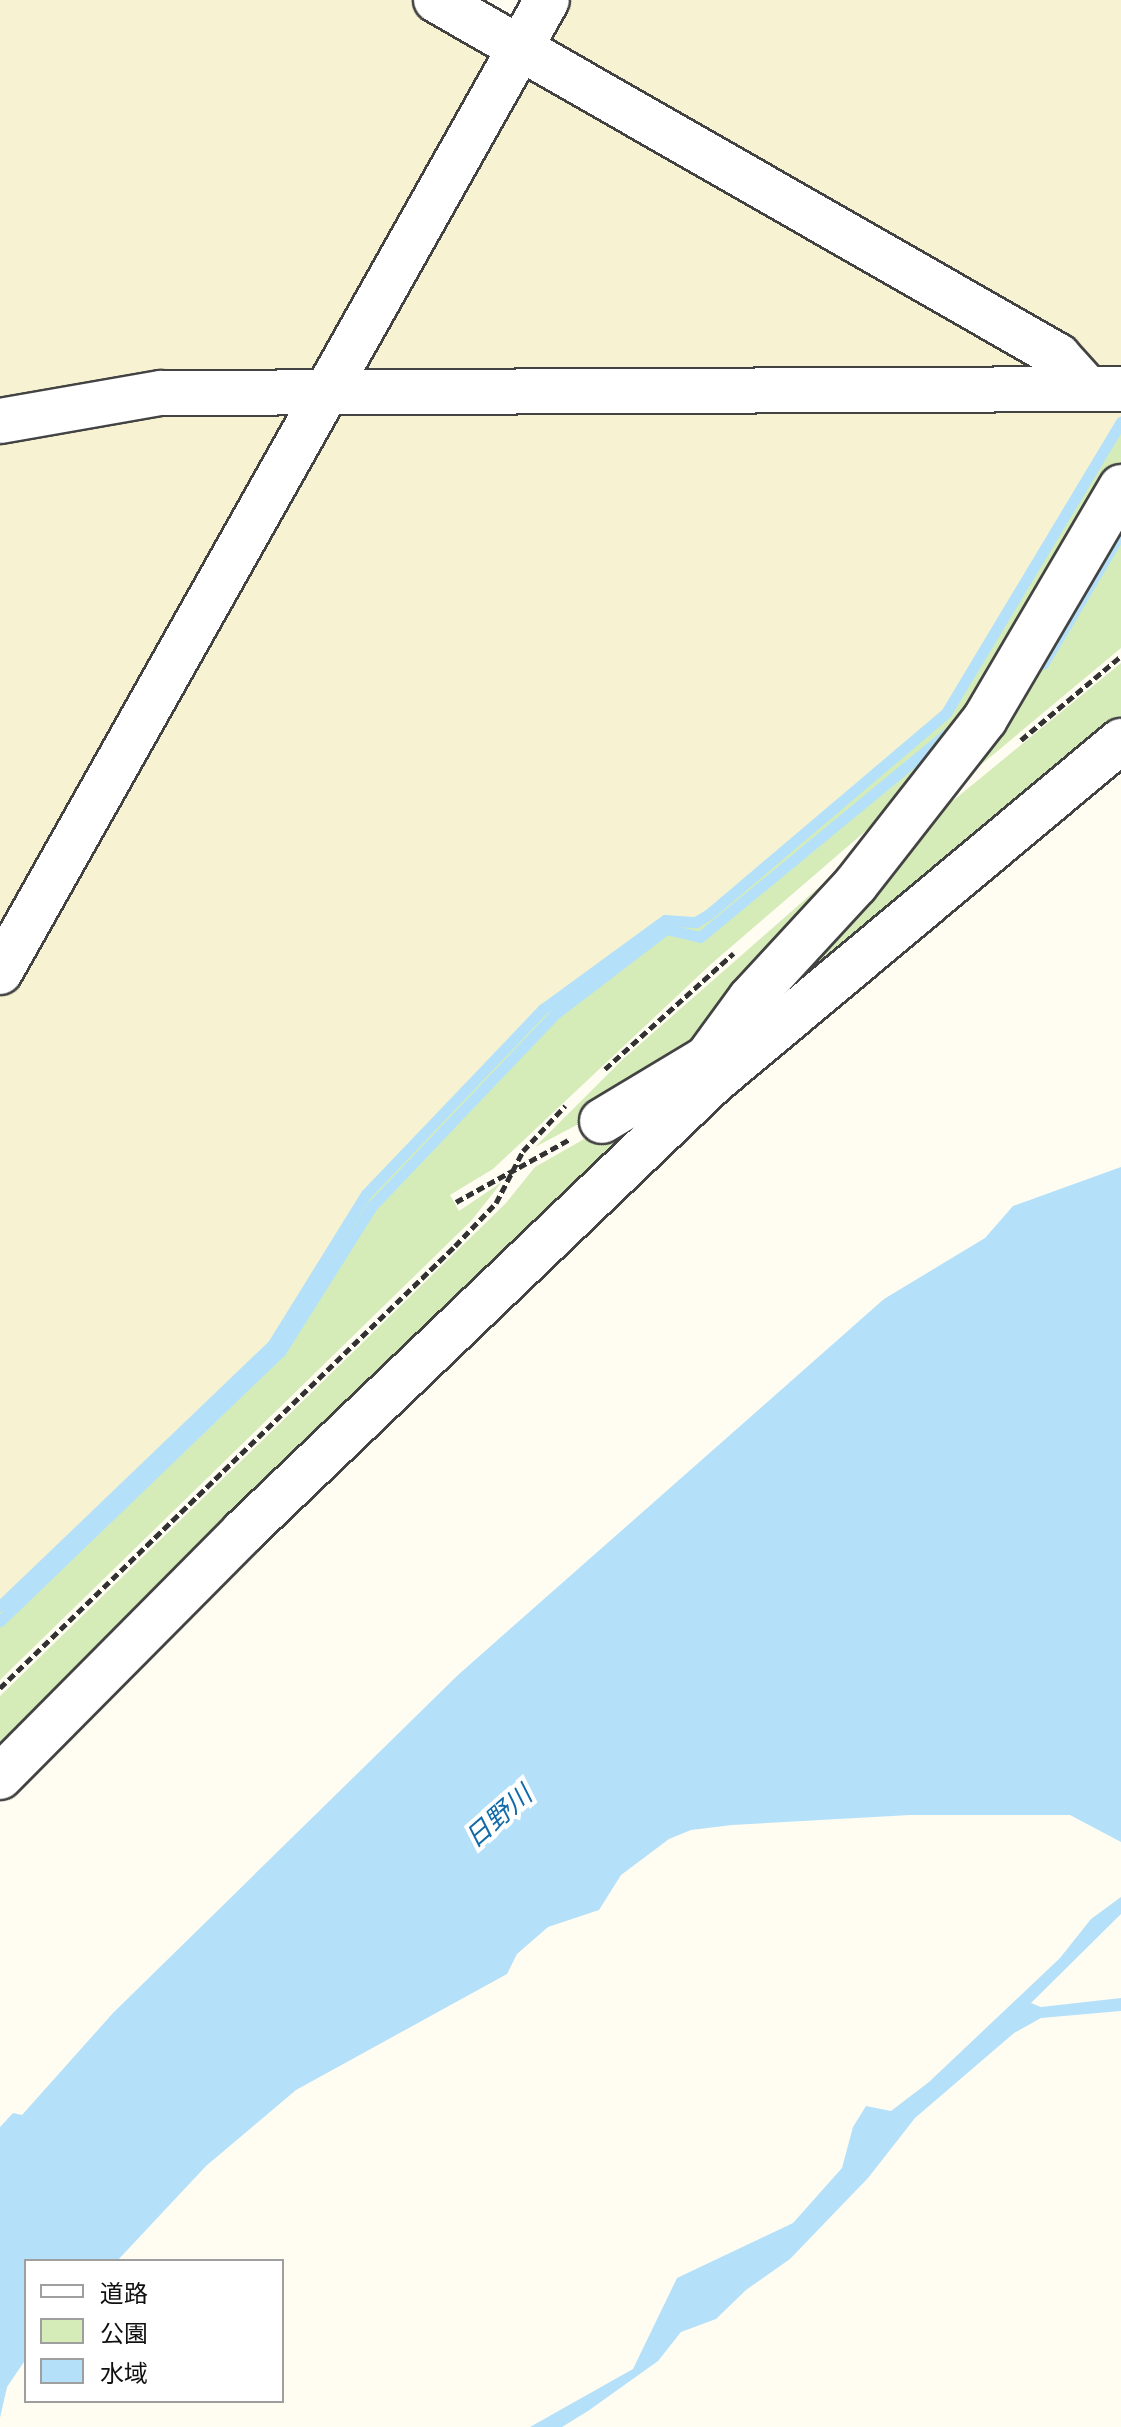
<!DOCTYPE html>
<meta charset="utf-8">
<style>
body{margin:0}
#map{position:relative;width:1121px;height:2427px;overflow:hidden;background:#fffcf2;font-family:"Crimson Pro","Noto Sans JP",serif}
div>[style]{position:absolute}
.farmland>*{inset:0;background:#f7f2d1}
.green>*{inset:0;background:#d5ecb9}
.water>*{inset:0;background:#b4e1f9}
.stream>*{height:11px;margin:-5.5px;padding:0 5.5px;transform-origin:5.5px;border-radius:5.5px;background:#b4e1f9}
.path>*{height:5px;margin-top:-2.5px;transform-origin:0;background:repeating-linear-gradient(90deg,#323232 0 8px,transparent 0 12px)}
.roads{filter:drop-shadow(2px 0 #434343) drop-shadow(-2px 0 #434343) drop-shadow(0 2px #434343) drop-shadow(0 -2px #434343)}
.minor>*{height:44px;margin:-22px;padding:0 22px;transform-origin:22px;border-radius:22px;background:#fff}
span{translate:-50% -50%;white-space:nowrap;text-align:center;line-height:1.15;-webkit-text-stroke:8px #fff;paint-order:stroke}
.water-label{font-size:26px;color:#126ba8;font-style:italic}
.legend{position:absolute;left:24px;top:2259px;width:260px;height:144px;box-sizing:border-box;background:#fff;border:2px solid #9f9f9f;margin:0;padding:10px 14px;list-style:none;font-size:24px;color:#101010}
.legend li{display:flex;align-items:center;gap:16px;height:40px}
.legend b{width:40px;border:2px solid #9f9f9f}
</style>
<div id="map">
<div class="farmland">
<div style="clip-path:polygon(0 0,413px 0,497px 50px,330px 374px,0 413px)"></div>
<div style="clip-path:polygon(555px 0,1121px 0,1121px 377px,550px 54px,539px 30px)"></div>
<div style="clip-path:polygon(521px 72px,1057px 367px,367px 384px,351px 365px)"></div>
<div style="clip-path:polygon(1121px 400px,1121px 417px,945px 711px,708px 911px,698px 918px,665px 916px,541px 1007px,364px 1192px,272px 1342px,0 1600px,0 984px,324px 408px)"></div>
<div style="clip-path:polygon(296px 407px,0 956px,0 428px,105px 411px)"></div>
</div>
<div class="green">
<div style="clip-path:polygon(1121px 424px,1121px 464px,919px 785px,710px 965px,493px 1169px,450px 1195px,459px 1211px,502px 1182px,471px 1221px,0 1680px,0 1610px,275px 1346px,367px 1196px,508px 1047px,544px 1011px,661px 925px,697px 924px,713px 913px,949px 714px)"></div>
<div style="clip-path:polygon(1121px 510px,1121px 648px,964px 779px)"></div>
<div style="clip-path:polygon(1121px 663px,1121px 719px,748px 1038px,922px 826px)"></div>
<div style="clip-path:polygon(874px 839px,713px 1028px,588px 1119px,535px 1147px,622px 1060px)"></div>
<div style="clip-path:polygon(679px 1085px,0 1755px,0 1696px,506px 1203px,535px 1167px)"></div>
</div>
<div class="water">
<div style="clip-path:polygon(1121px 1167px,1121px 1842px,1070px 1815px,910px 1815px,732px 1825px,691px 1830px,669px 1839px,621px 1875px,599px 1910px,548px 1927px,517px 1954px,507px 1974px,296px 2090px,206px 2166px,117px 2261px,26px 2261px,26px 2359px,7px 2387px,0 2418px,0 2127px,13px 2113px,22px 2115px,113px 2013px,458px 1675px,884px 1299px,985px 1238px,1013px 1206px)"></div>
<div style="clip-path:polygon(1121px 1897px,1121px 1914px,1031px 2003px,1041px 2007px,1121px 1998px,1121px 2011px,1041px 2018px,1014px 2033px,915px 2118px,868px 2178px,790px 2259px,746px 2290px,716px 2319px,681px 2332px,658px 2361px,588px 2411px,562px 2427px,530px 2427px,633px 2369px,677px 2278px,793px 2223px,842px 2168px,853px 2127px,866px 2106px,891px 2111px,929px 2082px,1060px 1958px,1091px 1919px)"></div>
</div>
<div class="stream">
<div style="left:1043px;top:664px;width:153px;rotate:-59.4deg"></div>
<div style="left:0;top:1606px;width:378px;rotate:-43.8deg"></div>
<div style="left:273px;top:1344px;width:176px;rotate:-58.2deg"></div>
<div style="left:366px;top:1194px;width:256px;rotate:-46.3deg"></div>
<div style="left:543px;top:1009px;width:151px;rotate:-36.1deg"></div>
<div style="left:665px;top:920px;width:31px;rotate:4deg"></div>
<div style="left:696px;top:922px;width:15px;rotate:-32deg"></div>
<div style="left:709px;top:914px;width:311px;rotate:-40.3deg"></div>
<div style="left:946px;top:713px;width:340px;rotate:-59deg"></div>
<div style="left:0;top:1621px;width:388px;rotate:-43.9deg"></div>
<div style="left:280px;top:1352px;width:173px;rotate:-57.8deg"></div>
<div style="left:372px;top:1206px;width:265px;rotate:-46.4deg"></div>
<div style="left:555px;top:1014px;width:140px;rotate:-37.4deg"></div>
<div style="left:666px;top:929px;width:35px;rotate:13deg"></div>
<div style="left:700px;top:937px;width:335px;rotate:-39.5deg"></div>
</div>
<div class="path">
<div style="left:1021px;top:740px;width:131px;rotate:-40deg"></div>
<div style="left:605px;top:1069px;width:173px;rotate:-42deg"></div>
<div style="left:456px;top:1202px;width:130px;rotate:-28.9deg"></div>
<div style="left:0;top:1688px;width:634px;rotate:-44.17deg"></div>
<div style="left:455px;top:1246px;width:59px;rotate:-46.4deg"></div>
<div style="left:496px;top:1203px;width:59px;rotate:-62.6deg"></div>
<div style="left:523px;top:1151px;width:62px;rotate:-47deg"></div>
</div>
<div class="roads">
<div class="minor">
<div style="left:436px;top:0;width:717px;rotate:29.78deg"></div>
<div style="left:1058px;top:356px;width:42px;rotate:47.9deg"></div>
<div style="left:0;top:421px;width:163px;rotate:-9.9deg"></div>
<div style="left:161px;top:393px;width:960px;rotate:-0.24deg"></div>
<div style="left:0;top:972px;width:1115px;rotate:-60.63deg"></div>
<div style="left:713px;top:1082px;width:25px;rotate:-104deg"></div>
<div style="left:707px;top:1058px;width:73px;rotate:-53.9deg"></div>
<div style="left:750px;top:999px;width:156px;rotate:-47.3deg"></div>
<div style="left:856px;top:884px;width:209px;rotate:-52deg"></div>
<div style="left:985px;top:719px;width:269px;rotate:-59.6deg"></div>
<div style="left:602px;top:1121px;width:122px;rotate:-31deg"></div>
<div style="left:0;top:1777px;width:345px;rotate:-45.2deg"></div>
<div style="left:243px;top:1532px;width:651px;rotate:-43.75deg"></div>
<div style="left:713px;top:1082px;width:532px;rotate:-39.89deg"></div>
</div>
</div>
<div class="water-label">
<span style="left:499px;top:1817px;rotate:-41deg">日野川</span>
</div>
<ul class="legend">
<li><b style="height:10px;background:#fff"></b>道路</li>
<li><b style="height:22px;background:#d5ecb9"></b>公園</li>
<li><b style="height:22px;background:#b4e1f9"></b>水域</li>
</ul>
</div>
